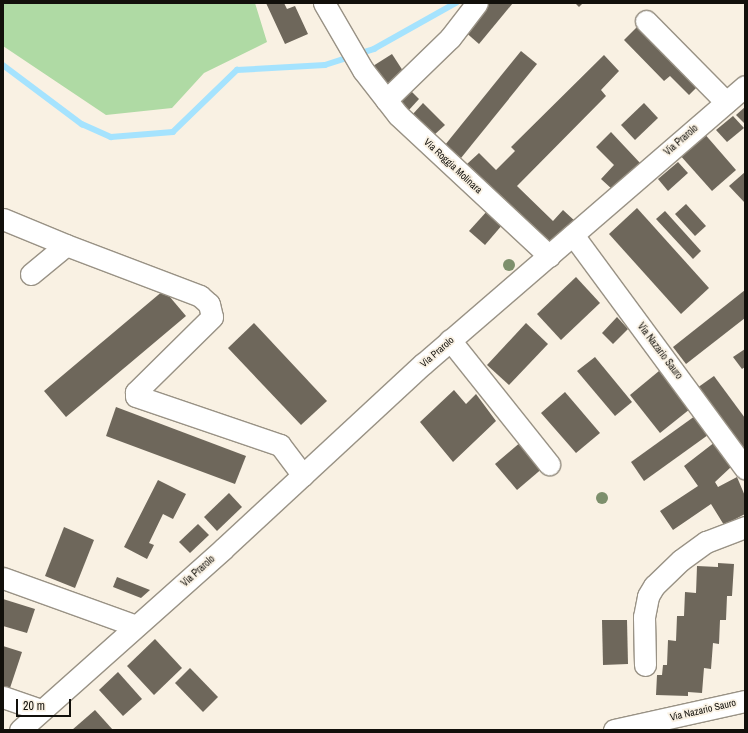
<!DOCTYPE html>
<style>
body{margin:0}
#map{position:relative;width:748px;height:733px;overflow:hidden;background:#f9f1e3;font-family:"Archivo Narrow",sans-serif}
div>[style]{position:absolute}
.green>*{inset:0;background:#afdaa4}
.stream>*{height:5.5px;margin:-2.75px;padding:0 2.75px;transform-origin:2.75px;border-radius:2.75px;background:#a5e3fe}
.building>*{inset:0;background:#6e675b}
.roads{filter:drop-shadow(1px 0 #999285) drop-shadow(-1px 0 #999285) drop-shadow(0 1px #999285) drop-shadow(0 -1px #999285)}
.minor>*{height:21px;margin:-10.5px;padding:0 10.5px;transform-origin:10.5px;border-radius:10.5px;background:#fff}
.trees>*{width:12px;height:12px;margin:-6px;border-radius:50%;background:#7d8f6c}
span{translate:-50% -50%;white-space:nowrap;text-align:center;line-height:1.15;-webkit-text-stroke:3.5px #f9f1e3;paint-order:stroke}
.street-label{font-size:10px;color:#12100b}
.frame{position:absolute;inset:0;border:4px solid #12100b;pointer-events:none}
.scale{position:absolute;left:16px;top:699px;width:55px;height:18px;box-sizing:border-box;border:2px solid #12100b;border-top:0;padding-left:5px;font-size:12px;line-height:14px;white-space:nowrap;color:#12100b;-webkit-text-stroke:3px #f9f1e3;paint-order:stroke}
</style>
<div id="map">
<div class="green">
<div style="clip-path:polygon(3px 3px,255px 3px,267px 42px,204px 73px,172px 108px,106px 115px,3px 46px)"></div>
</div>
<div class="stream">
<div style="left:358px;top:54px;width:17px;rotate:-17deg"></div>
<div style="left:374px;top:49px;width:94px;rotate:-29.3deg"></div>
<div style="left:3px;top:65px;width:99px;rotate:36.8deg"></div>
<div style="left:82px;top:124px;width:32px;rotate:24deg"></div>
<div style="left:111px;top:137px;width:62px;rotate:-4.6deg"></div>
<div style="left:173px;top:132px;width:89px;rotate:-44.1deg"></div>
<div style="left:237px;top:70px;width:88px;rotate:-3.3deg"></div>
<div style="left:325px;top:65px;width:26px;rotate:-18deg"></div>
</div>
<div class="building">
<div style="clip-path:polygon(266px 3px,284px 3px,287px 9px,295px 6px,308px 34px,285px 44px)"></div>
<div style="clip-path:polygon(485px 3px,513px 3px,479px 44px,463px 30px)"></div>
<div style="clip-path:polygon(575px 3px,583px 3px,579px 7px)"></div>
<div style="clip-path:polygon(641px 23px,701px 83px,689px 95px,670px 76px,664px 81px,624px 40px)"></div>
<div style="clip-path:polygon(521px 51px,537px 64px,461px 158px,445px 145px)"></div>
<div style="clip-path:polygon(392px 54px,405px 74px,386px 86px,373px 66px)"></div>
<div style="clip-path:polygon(604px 55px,619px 71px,601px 90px,606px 96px,517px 186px,553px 221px,563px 210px,576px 222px,552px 247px,467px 164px,479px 153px,496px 170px,515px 151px,511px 147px)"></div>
<div style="clip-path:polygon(411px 91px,419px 99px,408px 111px,400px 102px)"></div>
<div style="clip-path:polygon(423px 103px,445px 125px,433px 136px,412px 115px)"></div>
<div style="clip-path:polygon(644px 103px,658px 118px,635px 140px,621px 125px)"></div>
<div style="clip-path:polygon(745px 107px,745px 124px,736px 115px)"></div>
<div style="clip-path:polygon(733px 116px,744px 128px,727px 142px,716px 130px)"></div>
<div style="clip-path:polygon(611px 132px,641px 164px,613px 190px,601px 179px,614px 165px,596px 147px)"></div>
<div style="clip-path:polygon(703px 132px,736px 170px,712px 191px,679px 154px)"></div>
<div style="clip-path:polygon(678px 162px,688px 173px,668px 191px,658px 179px)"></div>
<div style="clip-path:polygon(745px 172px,745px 203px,729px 186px)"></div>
<div style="clip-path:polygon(686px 204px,706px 226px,695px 236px,675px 214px)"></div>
<div style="clip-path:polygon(637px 208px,709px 288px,681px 314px,609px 234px)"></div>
<div style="clip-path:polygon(488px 210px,503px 224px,485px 245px,469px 231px)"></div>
<div style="clip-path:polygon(665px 211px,701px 251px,693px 259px,656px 219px)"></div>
<div style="clip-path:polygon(576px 277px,600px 303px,561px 340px,537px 314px)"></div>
<div style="clip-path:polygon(164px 290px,186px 316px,66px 417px,44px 391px)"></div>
<div style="clip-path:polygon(745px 290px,745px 318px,686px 364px,673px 347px)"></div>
<div style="clip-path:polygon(617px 317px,628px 329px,613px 344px,602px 333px)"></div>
<div style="clip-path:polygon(254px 323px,327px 401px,301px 425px,228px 348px)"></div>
<div style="clip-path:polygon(526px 323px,548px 344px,509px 385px,487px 365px)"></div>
<div style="clip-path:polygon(745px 349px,745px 367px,742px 369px,733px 357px)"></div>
<div style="clip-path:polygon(595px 357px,632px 402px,615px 416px,577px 371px)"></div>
<div style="clip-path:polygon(659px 371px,690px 409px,660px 433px,630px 395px)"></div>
<div style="clip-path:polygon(714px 376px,745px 418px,745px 458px,697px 388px)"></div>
<div style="clip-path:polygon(454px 390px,466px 404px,476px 394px,496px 421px,453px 462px,420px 422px)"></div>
<div style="clip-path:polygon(565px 392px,600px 433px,576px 453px,541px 413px)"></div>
<div style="clip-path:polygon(116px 407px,246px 456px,235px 484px,106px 436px)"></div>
<div style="clip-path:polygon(695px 416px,708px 435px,644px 481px,631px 462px)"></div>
<div style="clip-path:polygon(522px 441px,544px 467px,517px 490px,495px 464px)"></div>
<div style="clip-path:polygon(715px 442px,731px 467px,715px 482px,718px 487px,737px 477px,745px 496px,745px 514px,724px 525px,711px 504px,673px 530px,660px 511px,698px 486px,684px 466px)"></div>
<div style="clip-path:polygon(158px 480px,186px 494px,173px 519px,163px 514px,149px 543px,154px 545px,147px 559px,124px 547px)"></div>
<div style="clip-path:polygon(229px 493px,242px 507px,217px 531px,204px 517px)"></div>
<div style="clip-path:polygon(198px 524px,209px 535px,190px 553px,179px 542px)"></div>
<div style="clip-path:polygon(64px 527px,94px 540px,75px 588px,45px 576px)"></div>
<div style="clip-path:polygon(718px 563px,734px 564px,732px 596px,727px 596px,726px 620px,720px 620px,719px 644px,713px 643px,711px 669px,704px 668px,702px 693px,688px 692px,688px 696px,656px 695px,657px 675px,662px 675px,663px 665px,667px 665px,668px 640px,676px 641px,677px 616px,684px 616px,685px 592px,696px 593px,697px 566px,718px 567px)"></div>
<div style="clip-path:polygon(117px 577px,150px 590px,141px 598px,113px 587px)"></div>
<div style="clip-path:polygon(3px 599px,35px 609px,27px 633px,3px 626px)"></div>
<div style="clip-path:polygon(602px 620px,627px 620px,628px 664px,603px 665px)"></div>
<div style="clip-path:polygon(155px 639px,182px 668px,154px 695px,127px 666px)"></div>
<div style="clip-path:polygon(3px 646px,22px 652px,9px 691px,3px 689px)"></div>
<div style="clip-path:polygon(190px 668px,218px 697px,203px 712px,175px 683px)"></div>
<div style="clip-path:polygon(118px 672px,142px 699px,123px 716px,99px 690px)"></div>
<div style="clip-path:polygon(95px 710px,113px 730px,72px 730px)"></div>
</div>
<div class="roads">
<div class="minor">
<div style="left:324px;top:3px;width:78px;rotate:59.8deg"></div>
<div style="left:363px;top:70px;width:57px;rotate:52.1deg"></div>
<div style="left:398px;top:115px;width:207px;rotate:43deg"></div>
<div style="left:646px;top:21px;width:114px;rotate:45.4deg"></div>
<div style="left:386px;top:100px;width:89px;rotate:-44.1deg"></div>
<div style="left:450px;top:38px;width:44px;rotate:-52.4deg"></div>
<div style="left:3px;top:219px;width:68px;rotate:22.4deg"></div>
<div style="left:573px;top:235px;width:290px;rotate:53.6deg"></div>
<div style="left:31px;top:274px;width:45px;rotate:-39.6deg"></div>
<div style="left:66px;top:245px;width:143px;rotate:20.8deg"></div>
<div style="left:200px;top:296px;width:12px;rotate:42deg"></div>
<div style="left:209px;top:304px;width:13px;rotate:77deg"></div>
<div style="left:212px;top:317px;width:107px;rotate:135.4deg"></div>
<div style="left:136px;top:392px;width:4px;rotate:90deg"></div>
<div style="left:136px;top:396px;width:152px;rotate:18.8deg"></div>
<div style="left:280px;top:445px;width:38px;rotate:53deg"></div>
<div style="left:450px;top:340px;width:159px;rotate:51.4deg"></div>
<div style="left:3px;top:578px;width:141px;rotate:19.8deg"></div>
<div style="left:645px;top:665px;width:48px;rotate:-91.2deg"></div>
<div style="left:644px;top:617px;width:21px;rotate:-79deg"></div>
<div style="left:648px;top:596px;width:12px;rotate:-59deg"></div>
<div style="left:654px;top:586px;width:37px;rotate:-44deg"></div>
<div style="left:681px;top:560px;width:31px;rotate:-36deg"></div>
<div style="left:706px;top:542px;width:42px;rotate:-21deg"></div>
<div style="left:3px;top:697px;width:39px;rotate:19deg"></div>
<div style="left:20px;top:730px;width:273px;rotate:-41.7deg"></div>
<div style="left:224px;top:548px;width:271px;rotate:-42.8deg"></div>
<div style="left:423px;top:364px;width:425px;rotate:-40.8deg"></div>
<div style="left:614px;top:730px;width:134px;rotate:-12.5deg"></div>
</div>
</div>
<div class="trees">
<div style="left:509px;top:265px"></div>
<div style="left:602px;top:498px"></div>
</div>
<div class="street-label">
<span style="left:681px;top:140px;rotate:-41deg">Via Prarolo</span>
<span style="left:453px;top:166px;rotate:43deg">Via Roggia Molinara</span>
<span style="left:660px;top:351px;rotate:53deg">Via Nazario Sauro</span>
<span style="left:437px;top:352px;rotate:-41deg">Via Prarolo</span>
<span style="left:198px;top:571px;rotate:-42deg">Via Prarolo</span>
<span style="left:703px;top:710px;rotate:-13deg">Via Nazario Sauro</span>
</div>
<div class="frame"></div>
<div class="scale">20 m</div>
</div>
